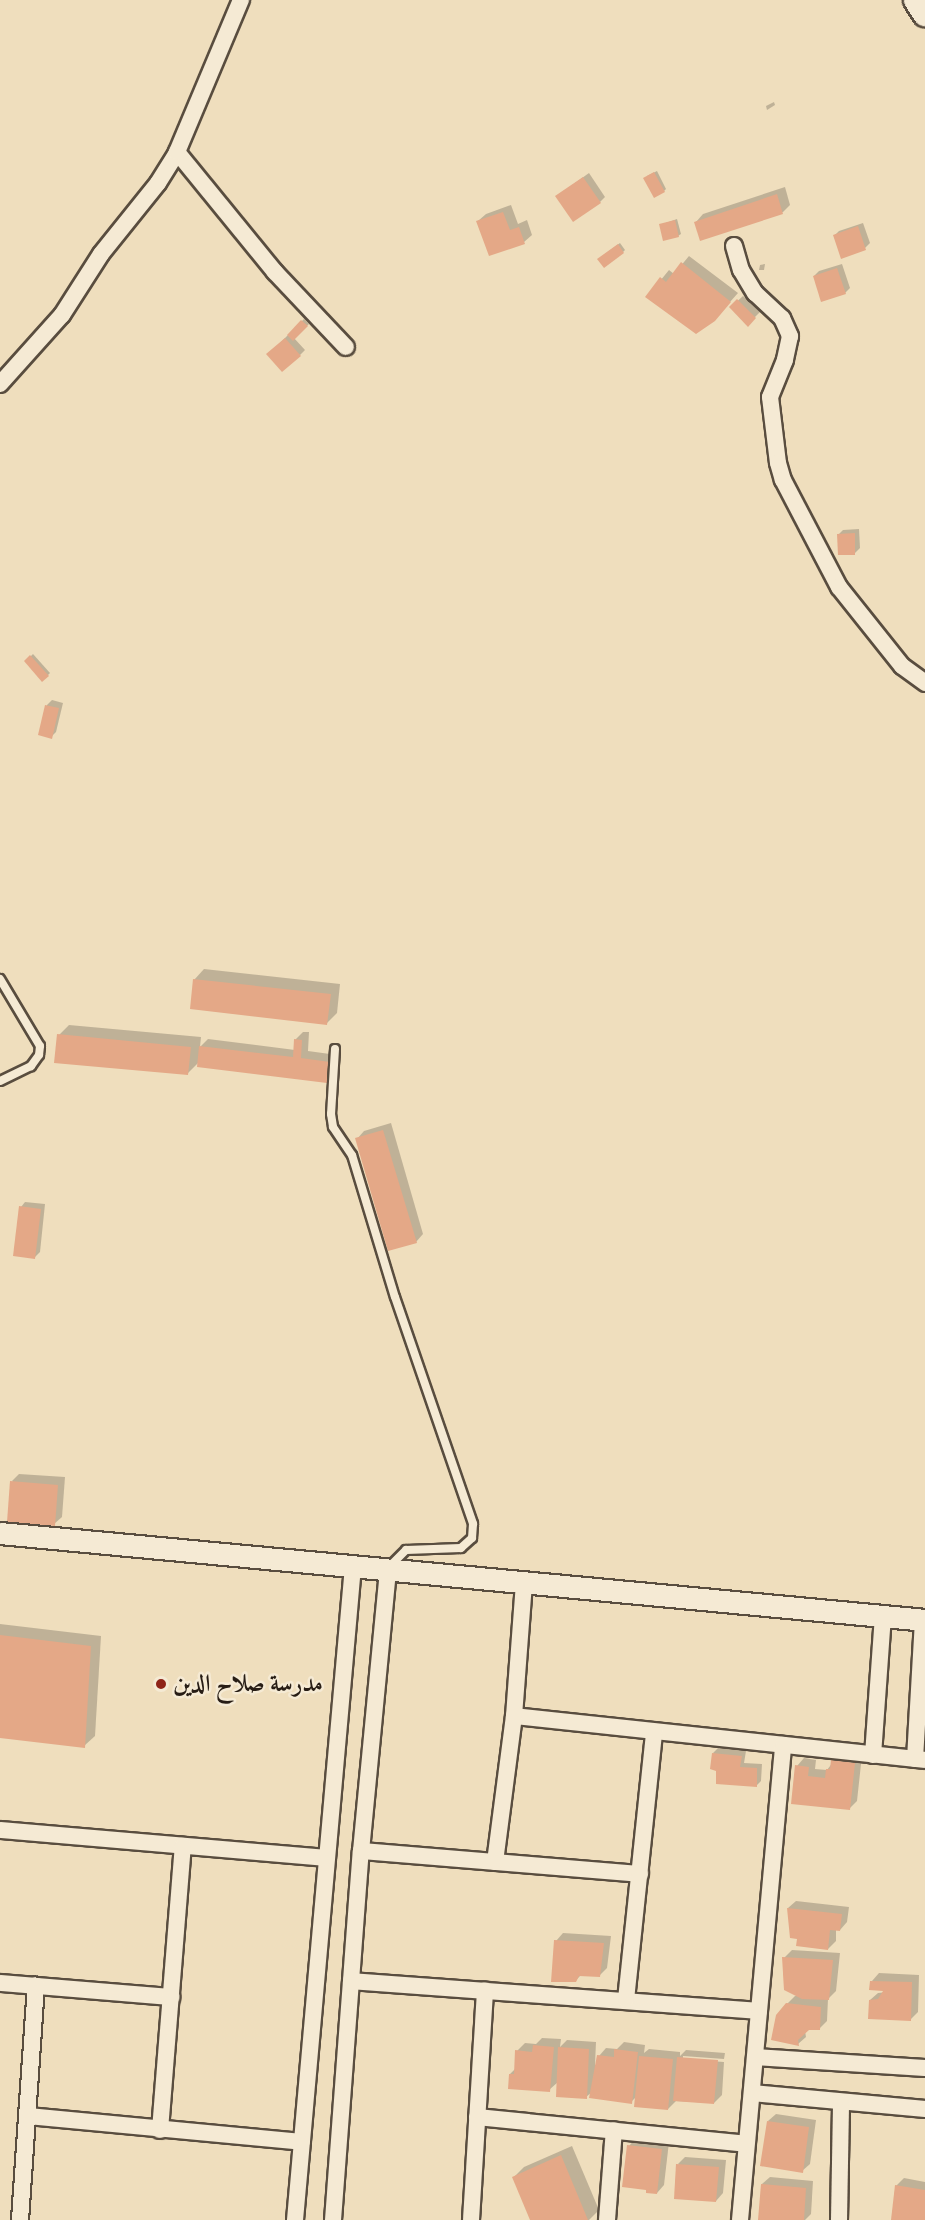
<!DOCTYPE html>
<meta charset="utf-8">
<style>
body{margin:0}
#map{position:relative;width:925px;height:2220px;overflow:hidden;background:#efdebd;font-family:"IM FELL Great Primer",Amiri,serif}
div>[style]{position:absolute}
.shadow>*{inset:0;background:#0003}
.building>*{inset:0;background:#e4a887}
.roads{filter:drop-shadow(2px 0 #594d3f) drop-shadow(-2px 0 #594d3f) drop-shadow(0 2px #594d3f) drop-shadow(0 -2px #594d3f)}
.service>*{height:8px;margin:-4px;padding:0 4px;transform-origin:4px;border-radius:4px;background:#f5ead4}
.minor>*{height:16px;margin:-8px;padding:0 8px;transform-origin:8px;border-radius:8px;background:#f5ead4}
.tertiary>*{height:21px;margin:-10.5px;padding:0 10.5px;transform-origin:10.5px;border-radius:10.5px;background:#f5ead4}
.secondary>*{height:24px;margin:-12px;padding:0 12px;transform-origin:12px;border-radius:12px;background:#f5ead4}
.dots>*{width:16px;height:16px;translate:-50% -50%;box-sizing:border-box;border:3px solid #f5ead4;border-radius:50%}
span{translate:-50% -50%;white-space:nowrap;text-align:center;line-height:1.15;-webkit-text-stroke:5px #f5ead4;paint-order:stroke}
.poi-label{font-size:24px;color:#271d15;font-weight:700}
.left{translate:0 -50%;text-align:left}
</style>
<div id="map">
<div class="shadow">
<div style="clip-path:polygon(774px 102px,775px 105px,767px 110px,766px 106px)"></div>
<div style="clip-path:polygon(657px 171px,666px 189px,664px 191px,647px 176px)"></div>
<div style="clip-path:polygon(589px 173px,605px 197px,600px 202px,557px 196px)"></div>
<div style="clip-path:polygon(785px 187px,790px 205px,783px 212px,701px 239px,696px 222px,703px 214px)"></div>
<div style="clip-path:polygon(511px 205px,518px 224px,527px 220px,532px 235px,524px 242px,478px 221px,486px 214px)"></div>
<div style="clip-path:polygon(677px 219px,681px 234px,678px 236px,660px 225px)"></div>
<div style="clip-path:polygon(863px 223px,870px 243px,865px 248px,842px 257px,834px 236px,839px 231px)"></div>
<div style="clip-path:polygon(620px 243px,625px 250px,623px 252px,601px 257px)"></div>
<div style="clip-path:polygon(689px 256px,738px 293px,722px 311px,647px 297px,669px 270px,674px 274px)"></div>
<div style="clip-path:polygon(765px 264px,764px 270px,759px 270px,760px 265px)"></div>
<div style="clip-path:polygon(842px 264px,850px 288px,845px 293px,814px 276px,819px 271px)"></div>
<div style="clip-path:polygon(743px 296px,760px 312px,748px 324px,731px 307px)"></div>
<div style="clip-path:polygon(304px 319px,309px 324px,294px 338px,305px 350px,300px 355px,273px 350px)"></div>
<div style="clip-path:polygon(859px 529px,860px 548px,855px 553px,838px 535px,843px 530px)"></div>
<div style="clip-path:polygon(33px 654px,50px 673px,43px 680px,26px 661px)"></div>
<div style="clip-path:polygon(52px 700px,63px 703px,56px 732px,51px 737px,40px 734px,47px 705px)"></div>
<div style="clip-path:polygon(204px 969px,340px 984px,337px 1013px,327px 1023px,194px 980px)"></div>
<div style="clip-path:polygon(69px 1025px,201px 1037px,200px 1047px,208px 1039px,295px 1050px,295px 1040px,303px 1032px,309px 1032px,308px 1051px,337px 1055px,335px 1074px,327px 1081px,199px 1062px,188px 1073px,59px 1035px)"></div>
<div style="clip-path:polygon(391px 1123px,423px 1234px,416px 1242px,357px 1139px,364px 1131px)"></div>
<div style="clip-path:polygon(25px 1202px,45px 1204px,40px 1252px,35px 1257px,21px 1207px)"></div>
<div style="clip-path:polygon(19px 1474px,65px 1477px,62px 1517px,54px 1524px,12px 1481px)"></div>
<div style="clip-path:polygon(0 1624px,101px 1636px,95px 1736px,84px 1746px,0 1737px)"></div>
<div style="clip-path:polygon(718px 1748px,746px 1751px,744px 1763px,762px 1764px,761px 1781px,756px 1786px,718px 1770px,713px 1753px)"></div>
<div style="clip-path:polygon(840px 1753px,862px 1755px,857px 1801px,849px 1809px,792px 1802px,797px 1766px,804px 1758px,816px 1760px,815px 1769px,827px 1770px)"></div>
<div style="clip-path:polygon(796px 1901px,849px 1907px,847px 1922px,840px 1930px,836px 1929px,836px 1941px,828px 1949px,798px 1938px,788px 1908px)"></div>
<div style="clip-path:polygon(563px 1933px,611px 1936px,607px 1968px,599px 1976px,582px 1974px,575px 1981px,556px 1941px)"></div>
<div style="clip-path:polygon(792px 1950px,840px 1953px,836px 1991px,828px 1999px,827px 2021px,819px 2029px,808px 2028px,805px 2031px,806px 2037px,798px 2044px,787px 2004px,795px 1996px,802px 1996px,784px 1958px)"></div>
<div style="clip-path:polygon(879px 1973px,919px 1975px,918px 2012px,910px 2020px,870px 2000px,878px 1993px,888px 1992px,872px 1981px)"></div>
<div style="clip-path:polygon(542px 2038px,561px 2039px,560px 2047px,567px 2040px,596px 2042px,595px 2065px,598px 2065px,599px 2056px,606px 2048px,617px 2049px,624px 2042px,645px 2045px,644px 2053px,649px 2049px,680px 2052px,680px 2056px,686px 2050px,725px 2053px,724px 2059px,683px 2056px,683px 2059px,724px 2062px,722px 2095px,714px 2103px,676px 2101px,668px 2109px,637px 2096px,631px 2102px,592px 2092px,586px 2097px,558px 2082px,549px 2090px,510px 2074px,515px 2069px,517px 2051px,525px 2043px,536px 2044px)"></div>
<div style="clip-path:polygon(776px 2114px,816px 2120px,810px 2164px,802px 2171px,768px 2121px)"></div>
<div style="clip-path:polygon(636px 2138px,669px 2142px,664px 2185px,657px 2193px,648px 2188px,629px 2146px)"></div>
<div style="clip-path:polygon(572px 2146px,599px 2210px,589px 2220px,531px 2220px,514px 2177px,524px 2167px)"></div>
<div style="clip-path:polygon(685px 2157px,726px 2160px,723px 2193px,716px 2201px,678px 2164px)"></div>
<div style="clip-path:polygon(770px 2177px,813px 2181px,811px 2214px,805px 2220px,778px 2220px,762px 2184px)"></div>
<div style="clip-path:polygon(904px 2178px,925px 2182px,925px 2220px,892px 2220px,896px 2186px)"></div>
</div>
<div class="building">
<div style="clip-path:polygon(654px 172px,665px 192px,654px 198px,643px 178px)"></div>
<div style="clip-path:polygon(583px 177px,601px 203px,573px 222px,555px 196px)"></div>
<div style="clip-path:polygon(777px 194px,783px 214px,700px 241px,694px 222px)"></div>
<div style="clip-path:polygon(503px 212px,510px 230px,519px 227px,525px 244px,489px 256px,476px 221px)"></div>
<div style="clip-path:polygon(675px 220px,679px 237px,663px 241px,659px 224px)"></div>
<div style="clip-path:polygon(858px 226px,866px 250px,841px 259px,833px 235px)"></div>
<div style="clip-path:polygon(618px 244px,624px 253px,604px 268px,597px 259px)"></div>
<div style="clip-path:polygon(681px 262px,731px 302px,715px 321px,696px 334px,645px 297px,660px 277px,666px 282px)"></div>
<div style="clip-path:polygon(837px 268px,846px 294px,821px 302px,813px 276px)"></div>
<div style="clip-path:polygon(737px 299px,756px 318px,748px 327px,729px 307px)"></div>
<div style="clip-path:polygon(301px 320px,308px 326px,293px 341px,287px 335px)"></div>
<div style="clip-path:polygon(285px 338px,301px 356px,282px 372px,266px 354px)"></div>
<div style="clip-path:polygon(855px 533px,855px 555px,838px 555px,837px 534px)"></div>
<div style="clip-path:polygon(30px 655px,49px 676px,42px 682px,24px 661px)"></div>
<div style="clip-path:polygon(45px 705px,59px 708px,52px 739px,38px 735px)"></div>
<div style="clip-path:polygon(193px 979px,331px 994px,327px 1025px,190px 1009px)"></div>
<div style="clip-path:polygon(57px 1034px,191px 1047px,188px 1075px,54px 1063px)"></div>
<div style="clip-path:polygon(294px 1039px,302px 1040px,301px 1058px,330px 1062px,327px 1083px,197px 1067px,199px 1046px,293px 1057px)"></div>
<div style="clip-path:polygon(383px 1130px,417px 1243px,388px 1251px,355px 1138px)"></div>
<div style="clip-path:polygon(19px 1206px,41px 1209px,35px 1259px,13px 1256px)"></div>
<div style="clip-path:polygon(10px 1481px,58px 1485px,55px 1526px,7px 1522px)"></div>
<div style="clip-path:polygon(0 1635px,91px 1646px,85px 1748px,0 1738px)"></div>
<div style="clip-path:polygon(712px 1753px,742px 1756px,740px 1767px,757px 1768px,757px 1787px,716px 1784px,716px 1771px,710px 1769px)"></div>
<div style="clip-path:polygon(831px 1760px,855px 1763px,850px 1810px,791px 1804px,795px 1765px,809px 1767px,808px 1776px,825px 1778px,826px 1769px,830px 1769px)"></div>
<div style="clip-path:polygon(787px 1908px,842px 1914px,840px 1931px,830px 1930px,828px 1950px,796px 1946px,797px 1939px,790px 1938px)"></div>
<div style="clip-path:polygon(554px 1940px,604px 1943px,600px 1977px,579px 1976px,576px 1982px,551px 1982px)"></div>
<div style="clip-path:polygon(782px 1957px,833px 1960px,829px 2000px,802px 1999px,784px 1990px)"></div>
<div style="clip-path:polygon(870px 1981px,912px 1982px,911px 2021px,868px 2019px,869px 2000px,878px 1999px,883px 1991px,869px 1990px)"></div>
<div style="clip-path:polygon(786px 2003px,821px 2007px,820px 2030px,809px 2030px,798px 2040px,799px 2046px,771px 2040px,776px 2015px)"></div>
<div style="clip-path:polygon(533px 2045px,554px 2047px,550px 2092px,508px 2089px,509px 2074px,514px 2074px,515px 2050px,532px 2052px)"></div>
<div style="clip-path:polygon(558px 2047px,589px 2049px,587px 2099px,556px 2097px)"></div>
<div style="clip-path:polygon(614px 2049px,638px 2052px,632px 2104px,589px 2098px,597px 2055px,614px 2057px)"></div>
<div style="clip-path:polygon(639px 2056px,673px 2059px,668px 2110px,634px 2107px)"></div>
<div style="clip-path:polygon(677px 2057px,718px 2060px,714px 2104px,673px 2101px)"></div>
<div style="clip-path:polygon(767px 2121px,809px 2127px,803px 2173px,760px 2166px)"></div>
<div style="clip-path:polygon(627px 2145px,662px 2149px,657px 2194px,646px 2193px,646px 2190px,622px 2187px)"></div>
<div style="clip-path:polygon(561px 2155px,588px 2220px,530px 2220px,512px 2177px)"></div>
<div style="clip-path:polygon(676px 2164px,719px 2167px,716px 2202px,674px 2199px)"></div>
<div style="clip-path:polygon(761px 2184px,806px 2188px,804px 2220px,758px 2220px)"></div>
<div style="clip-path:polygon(895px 2185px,925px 2190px,925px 2220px,891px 2220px)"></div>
</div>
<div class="roads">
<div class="service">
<div style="left:0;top:979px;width:78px;rotate:59.2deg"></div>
<div style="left:40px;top:1046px;width:9px;rotate:96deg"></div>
<div style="left:39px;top:1055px;width:14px;rotate:126deg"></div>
<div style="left:31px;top:1066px;width:34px;rotate:154deg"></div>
<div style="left:335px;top:1049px;width:65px;rotate:93.5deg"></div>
<div style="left:331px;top:1114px;width:13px;rotate:81deg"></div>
<div style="left:333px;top:1127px;width:34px;rotate:56deg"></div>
<div style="left:352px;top:1155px;width:148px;rotate:73.2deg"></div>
<div style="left:395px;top:1297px;width:240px;rotate:71deg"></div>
<div style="left:473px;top:1524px;width:14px;rotate:94deg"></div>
<div style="left:472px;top:1538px;width:15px;rotate:138deg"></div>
<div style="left:461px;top:1548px;width:55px;rotate:177.9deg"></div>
<div style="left:406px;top:1550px;width:23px;rotate:135deg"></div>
</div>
<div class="minor">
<div style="left:177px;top:152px;width:155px;rotate:50.8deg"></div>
<div style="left:275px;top:272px;width:103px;rotate:46.6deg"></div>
<div style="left:734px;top:246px;width:25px;rotate:74deg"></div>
<div style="left:741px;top:270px;width:27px;rotate:59deg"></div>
<div style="left:755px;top:293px;width:37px;rotate:43deg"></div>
<div style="left:782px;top:318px;width:20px;rotate:66deg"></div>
<div style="left:790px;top:336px;width:25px;rotate:102deg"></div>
<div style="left:785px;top:360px;width:40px;rotate:112deg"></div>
<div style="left:770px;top:397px;width:66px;rotate:83.1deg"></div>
<div style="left:778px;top:463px;width:18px;rotate:74deg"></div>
<div style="left:783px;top:480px;width:121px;rotate:62.4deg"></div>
<div style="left:839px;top:587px;width:101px;rotate:51.4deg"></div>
<div style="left:902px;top:666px;width:29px;rotate:36deg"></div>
<div style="left:0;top:384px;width:93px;rotate:-48.1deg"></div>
<div style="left:62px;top:315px;width:72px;rotate:-57.4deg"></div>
<div style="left:101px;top:254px;width:91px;rotate:-51.2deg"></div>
<div style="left:158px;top:183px;width:36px;rotate:-58deg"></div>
<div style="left:177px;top:152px;width:165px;rotate:-67.2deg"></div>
<div style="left:514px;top:1716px;width:413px;rotate:6.1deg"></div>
<div style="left:873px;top:1755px;width:139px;rotate:-85.9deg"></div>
<div style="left:915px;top:1759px;width:139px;rotate:-86.7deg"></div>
<div style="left:0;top:1830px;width:326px;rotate:4.9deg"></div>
<div style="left:361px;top:1851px;width:280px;rotate:4.7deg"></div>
<div style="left:495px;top:1862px;width:147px;rotate:-82.6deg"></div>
<div style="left:514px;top:1716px;width:134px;rotate:-85.7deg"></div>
<div style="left:351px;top:1981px;width:409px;rotate:4.2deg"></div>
<div style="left:0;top:1983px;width:172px;rotate:4.7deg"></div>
<div style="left:626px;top:2000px;width:269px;rotate:-84deg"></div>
<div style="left:755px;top:2057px;width:170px;rotate:3.7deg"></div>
<div style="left:752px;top:2093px;width:174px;rotate:5.3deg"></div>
<div style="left:28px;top:2116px;width:275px;rotate:5.4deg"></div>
<div style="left:477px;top:2117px;width:270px;rotate:5.7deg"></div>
<div style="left:160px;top:2130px;width:285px;rotate:-85.4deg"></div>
<div style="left:20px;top:2220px;width:235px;rotate:-86.1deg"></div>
<div style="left:295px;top:2220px;width:657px;rotate:-84.93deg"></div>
<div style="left:333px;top:2220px;width:370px;rotate:-85.7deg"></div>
<div style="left:361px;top:1851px;width:283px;rotate:-84.5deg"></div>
<div style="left:471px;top:2220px;width:230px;rotate:-86.5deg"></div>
<div style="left:607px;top:2220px;width:90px;rotate:-85.6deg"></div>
<div style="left:740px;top:2220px;width:477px;rotate:-84.8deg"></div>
<div style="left:839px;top:2220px;width:117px;rotate:-89deg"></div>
</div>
<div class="tertiary">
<div style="left:0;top:1533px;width:929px;rotate:5.37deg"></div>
</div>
<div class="secondary">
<div style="left:916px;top:0;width:17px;rotate:57deg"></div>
</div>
</div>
<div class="dots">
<div style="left:161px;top:1684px;background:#8f2418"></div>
</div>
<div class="poi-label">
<span class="left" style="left:173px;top:1684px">مدرسة صلاح الدين</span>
</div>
</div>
